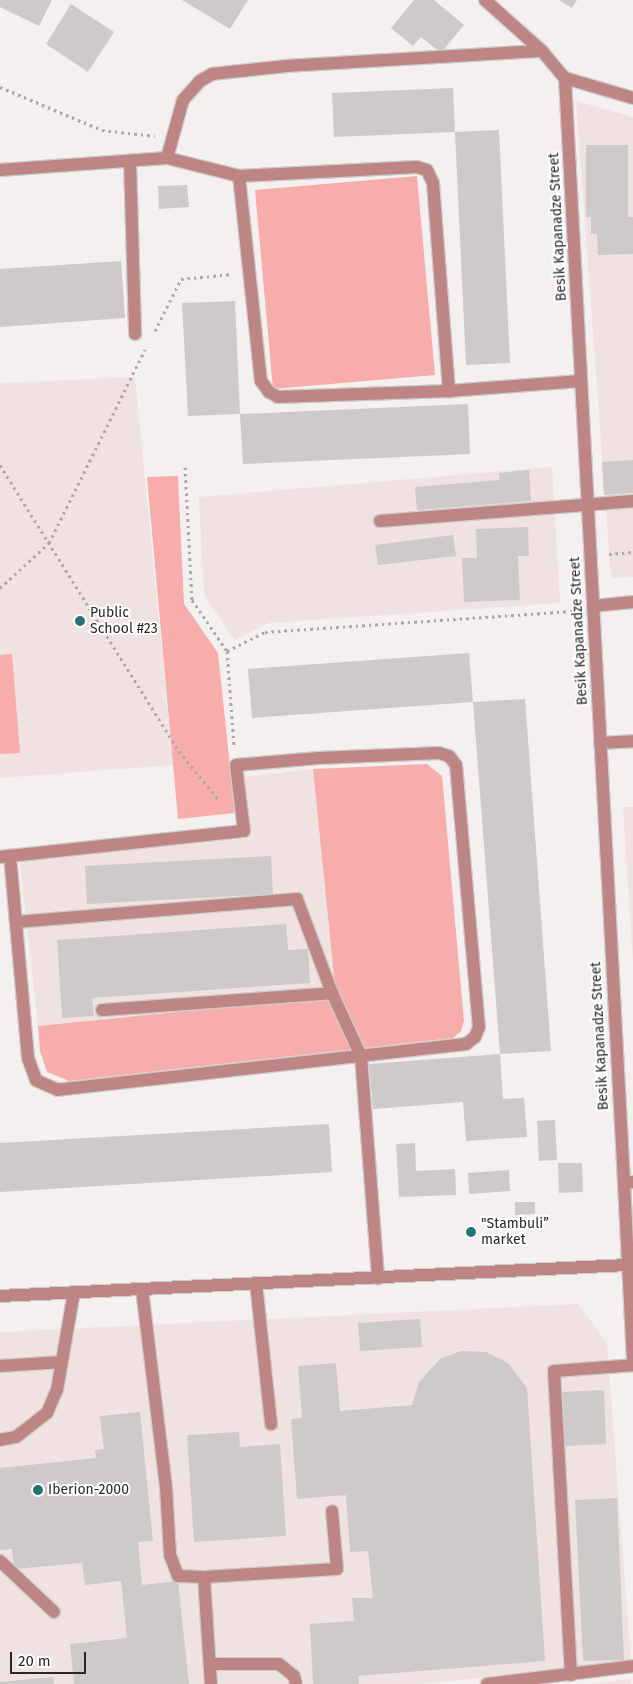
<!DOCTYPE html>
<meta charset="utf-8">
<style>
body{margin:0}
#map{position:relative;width:633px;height:1684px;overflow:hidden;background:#f4f0f0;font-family:"Fira Sans",sans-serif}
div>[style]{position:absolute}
.built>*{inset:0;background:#efe2e1}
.green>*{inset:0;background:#f6adac}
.building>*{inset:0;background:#cecaca}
.path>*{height:3px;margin-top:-1.5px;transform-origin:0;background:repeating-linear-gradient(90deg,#aba8a8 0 2.5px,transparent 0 6.5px)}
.roads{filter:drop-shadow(1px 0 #cfcccc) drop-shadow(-1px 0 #cfcccc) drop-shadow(0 1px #cfcccc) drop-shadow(0 -1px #cfcccc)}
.service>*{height:12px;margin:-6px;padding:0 6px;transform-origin:6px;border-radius:6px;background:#bd8685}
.minor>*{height:12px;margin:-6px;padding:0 6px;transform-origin:6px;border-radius:6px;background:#bd8685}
.tertiary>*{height:12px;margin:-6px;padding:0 6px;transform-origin:6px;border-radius:6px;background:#bd8685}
.dots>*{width:14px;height:14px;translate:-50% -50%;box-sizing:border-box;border:2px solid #fff;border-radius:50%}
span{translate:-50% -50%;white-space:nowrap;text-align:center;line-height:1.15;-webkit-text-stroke:4px #fff;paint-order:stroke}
.street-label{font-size:14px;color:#292727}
.poi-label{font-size:14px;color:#292727}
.left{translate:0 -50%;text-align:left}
.scale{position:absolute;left:10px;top:1652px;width:76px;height:22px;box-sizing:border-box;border:2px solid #292727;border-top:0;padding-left:6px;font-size:15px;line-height:18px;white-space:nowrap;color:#292727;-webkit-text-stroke:4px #fff;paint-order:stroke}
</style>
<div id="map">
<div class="built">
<i style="clip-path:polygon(576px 101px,633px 117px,633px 577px,611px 578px)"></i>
<i style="clip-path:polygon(135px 377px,173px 765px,0 778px,0 383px)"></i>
<i style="clip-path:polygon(552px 467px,560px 603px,269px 623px,235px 640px,204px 595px,199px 497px)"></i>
<i style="clip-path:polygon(313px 769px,336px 996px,38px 1026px,20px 862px,249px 838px,243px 777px)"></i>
<i style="clip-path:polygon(623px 807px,633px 807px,633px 962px)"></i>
<i style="clip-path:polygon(578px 1304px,607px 1343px,631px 1663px,421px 1684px,0 1684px,0 1332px)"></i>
<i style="clip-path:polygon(631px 1679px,631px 1684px,591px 1684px)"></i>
</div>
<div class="green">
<i style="clip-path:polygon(417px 176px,435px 375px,273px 389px,255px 190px)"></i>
<i style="clip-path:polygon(178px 476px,184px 604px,218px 653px,235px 813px,178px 819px,147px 477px)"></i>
<i style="clip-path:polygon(12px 654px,20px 753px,0 754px,0 655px)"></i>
<i style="clip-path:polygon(427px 764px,442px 776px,464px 1021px,461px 1031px,453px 1038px,69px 1081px,47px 1072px,40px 1051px,38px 1026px,336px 996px,313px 769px)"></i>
</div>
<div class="building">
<i style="clip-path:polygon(0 0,52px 0,39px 26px,0 7px)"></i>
<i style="clip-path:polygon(182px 0,248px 0,230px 29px)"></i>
<i style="clip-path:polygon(414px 0,434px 0,464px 25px,441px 53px,421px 37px,413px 46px,391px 28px)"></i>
<i style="clip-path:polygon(559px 0,577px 0,572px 8px)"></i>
<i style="clip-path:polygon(71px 4px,114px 32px,88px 72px,46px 44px)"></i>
<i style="clip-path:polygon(453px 88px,455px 132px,334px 137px,332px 93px)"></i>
<i style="clip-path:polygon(499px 130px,510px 363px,466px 365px,455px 132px)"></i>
<i style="clip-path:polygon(586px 145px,628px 145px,628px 217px,633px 217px,633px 254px,598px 255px,597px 234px,591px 234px,591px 217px,586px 217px)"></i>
<i style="clip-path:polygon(187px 185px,189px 207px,159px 209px,158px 186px)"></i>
<i style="clip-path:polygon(121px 261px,125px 318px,0 327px,0 269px)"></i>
<i style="clip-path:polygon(235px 301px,240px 414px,468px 404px,470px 454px,243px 464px,240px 414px,188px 416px,182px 303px)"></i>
<i style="clip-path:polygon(633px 460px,633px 493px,604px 495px,602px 462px)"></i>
<i style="clip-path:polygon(529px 470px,531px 501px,417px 510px,415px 487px,499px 480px,499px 473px)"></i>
<i style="clip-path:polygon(528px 527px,529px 556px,518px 556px,520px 600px,464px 602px,462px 558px,477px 558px,476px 529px)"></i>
<i style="clip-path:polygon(453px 535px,456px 556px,378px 565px,375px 545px)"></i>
<i style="clip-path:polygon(469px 653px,473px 702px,252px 718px,248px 669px)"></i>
<i style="clip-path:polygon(525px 699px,551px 1051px,500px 1054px,503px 1099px,524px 1098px,527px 1137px,466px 1141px,463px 1102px,373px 1109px,369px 1064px,500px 1054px,473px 702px)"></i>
<i style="clip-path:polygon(271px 856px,273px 894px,87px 904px,85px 866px)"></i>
<i style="clip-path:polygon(286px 924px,288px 950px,308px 949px,310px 983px,92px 998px,94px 1016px,62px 1018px,57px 940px)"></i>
<i style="clip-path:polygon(555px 1120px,557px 1160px,539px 1161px,537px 1121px)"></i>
<i style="clip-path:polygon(329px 1124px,332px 1172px,0 1192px,0 1143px)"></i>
<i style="clip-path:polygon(415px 1143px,416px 1171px,455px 1169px,456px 1195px,399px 1197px,396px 1144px)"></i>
<i style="clip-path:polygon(558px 1163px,582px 1163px,583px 1192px,559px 1193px)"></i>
<i style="clip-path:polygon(509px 1170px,510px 1191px,469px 1194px,468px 1173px)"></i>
<i style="clip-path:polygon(515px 1202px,535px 1202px,535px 1214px,515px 1215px)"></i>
<i style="clip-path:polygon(420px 1319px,422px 1347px,360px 1351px,358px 1323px)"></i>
<i style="clip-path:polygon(461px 1351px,486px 1352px,508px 1363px,527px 1388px,545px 1661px,358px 1676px,359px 1684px,313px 1684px,310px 1624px,354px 1621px,352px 1598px,373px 1598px,368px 1551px,350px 1552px,346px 1495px,297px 1499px,291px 1419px,302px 1418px,298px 1366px,336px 1363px,340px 1411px,412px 1405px,419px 1382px,440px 1359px)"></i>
<i style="clip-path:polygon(604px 1390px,606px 1444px,565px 1446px,562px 1392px)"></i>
<i style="clip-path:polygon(140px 1412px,153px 1541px,138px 1542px,142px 1585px,178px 1581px,189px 1684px,74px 1684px,70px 1644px,127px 1638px,121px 1581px,85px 1585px,82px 1563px,14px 1569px,12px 1549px,0 1550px,0 1468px,96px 1458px,95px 1450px,104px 1449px,100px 1416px)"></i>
<i style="clip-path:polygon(239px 1432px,240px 1447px,280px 1444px,286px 1536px,194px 1542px,187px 1435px)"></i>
<i style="clip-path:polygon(617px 1498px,624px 1660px,583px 1661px,575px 1500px)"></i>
<i style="clip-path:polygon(53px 1677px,54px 1684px,0 1684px,0 1682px)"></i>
</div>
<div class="path">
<i style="left:0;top:87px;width:111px;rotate:22.9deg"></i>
<i style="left:102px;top:130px;width:53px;rotate:6.5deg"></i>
<i style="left:155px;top:331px;width:58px;rotate:-63.4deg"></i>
<i style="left:181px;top:279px;width:51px;rotate:-5.6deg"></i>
<i style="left:0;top:465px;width:337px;rotate:58deg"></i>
<i style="left:179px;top:751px;width:65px;rotate:51.2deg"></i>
<i style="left:185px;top:467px;width:133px;rotate:87deg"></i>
<i style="left:192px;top:600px;width:62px;rotate:55.5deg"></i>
<i style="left:227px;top:651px;width:96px;rotate:85.8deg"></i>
<i style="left:609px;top:554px;width:24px;rotate:-5deg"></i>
<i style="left:0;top:588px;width:67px;rotate:-42.6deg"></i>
<i style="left:49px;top:543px;width:216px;rotate:-63.6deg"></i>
<i style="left:227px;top:651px;width:42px;rotate:-26.6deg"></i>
<i style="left:265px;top:632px;width:311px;rotate:-3.9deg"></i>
</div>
<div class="roads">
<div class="service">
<i style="left:167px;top:158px;width:74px;rotate:14deg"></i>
<i style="left:239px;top:176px;width:178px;rotate:-2.9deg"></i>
<i style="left:417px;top:167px;width:10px;rotate:17deg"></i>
<i style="left:427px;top:170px;width:14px;rotate:65deg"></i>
<i style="left:433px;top:183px;width:209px;rotate:85.6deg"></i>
<i style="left:130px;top:161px;width:173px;rotate:88.3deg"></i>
<i style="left:239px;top:176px;width:206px;rotate:83.9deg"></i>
<i style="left:261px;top:381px;width:14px;rotate:54deg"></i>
<i style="left:269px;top:392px;width:10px;rotate:29deg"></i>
<i style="left:278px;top:397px;width:171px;rotate:-2deg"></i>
<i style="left:449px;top:391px;width:132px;rotate:-4.3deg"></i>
<i style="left:380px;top:521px;width:254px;rotate:-4.5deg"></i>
<i style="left:593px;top:606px;width:40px;rotate:-5.7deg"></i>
<i style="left:600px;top:743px;width:33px;rotate:-3deg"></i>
<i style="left:0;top:857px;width:245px;rotate:-6.1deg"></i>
<i style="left:244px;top:831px;width:66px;rotate:-96.9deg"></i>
<i style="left:236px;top:765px;width:83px;rotate:-4.8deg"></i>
<i style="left:319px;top:758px;width:120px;rotate:-2.4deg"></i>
<i style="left:439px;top:753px;width:10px;rotate:17deg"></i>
<i style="left:449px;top:756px;width:11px;rotate:52deg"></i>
<i style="left:456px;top:765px;width:263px;rotate:85deg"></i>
<i style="left:479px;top:1027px;width:11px;rotate:112deg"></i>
<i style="left:475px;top:1037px;width:11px;rotate:142deg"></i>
<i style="left:466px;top:1044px;width:411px;rotate:173.6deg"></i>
<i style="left:58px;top:1090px;width:24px;rotate:-156deg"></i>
<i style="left:36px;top:1080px;width:23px;rotate:-110deg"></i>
<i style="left:28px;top:1058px;width:203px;rotate:-95.1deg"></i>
<i style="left:16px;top:922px;width:282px;rotate:-4.7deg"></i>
<i style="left:297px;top:899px;width:100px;rotate:69.6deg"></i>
<i style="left:332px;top:993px;width:69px;rotate:65.3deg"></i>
<i style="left:361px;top:1056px;width:223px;rotate:85.6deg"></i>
<i style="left:102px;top:1010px;width:231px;rotate:-4.2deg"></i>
<i style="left:256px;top:1283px;width:142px;rotate:83.9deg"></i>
<i style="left:142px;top:1289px;width:199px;rotate:83.1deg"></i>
<i style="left:166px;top:1487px;width:68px;rotate:86.6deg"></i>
<i style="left:170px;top:1555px;width:22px;rotate:69deg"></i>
<i style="left:178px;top:1576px;width:26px;rotate:2deg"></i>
<i style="left:204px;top:1577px;width:107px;rotate:86.3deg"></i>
<i style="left:0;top:1366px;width:62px;rotate:-3.7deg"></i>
<i style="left:0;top:1440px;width:16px;rotate:-11deg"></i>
<i style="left:16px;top:1437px;width:39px;rotate:-38deg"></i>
<i style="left:47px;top:1413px;width:25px;rotate:-67deg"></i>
<i style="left:57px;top:1390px;width:99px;rotate:-80.2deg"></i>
<i style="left:0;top:1561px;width:74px;rotate:43.4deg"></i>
<i style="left:204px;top:1577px;width:133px;rotate:-3.4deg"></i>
<i style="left:337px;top:1569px;width:58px;rotate:-94.9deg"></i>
<i style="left:210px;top:1664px;width:69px"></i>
<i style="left:279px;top:1664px;width:19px;rotate:39deg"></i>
<i style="left:294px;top:1676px;width:8px;rotate:76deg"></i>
<i style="left:571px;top:1675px;width:304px;rotate:-93.2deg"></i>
<i style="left:554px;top:1371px;width:79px;rotate:-4.3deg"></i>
<i style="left:487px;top:1684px;width:147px;rotate:-7deg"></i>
</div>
<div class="minor">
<i style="left:485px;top:0;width:76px;rotate:41.8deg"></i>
<i style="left:542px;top:51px;width:35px;rotate:50deg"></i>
<i style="left:565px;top:78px;width:71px;rotate:16.4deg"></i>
<i style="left:565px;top:78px;width:1107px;rotate:86.94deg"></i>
<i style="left:0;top:170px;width:167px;rotate:-4.1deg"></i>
<i style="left:167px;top:158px;width:60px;rotate:-74.6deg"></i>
<i style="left:183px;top:100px;width:25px;rotate:-48deg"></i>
<i style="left:200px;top:81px;width:14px;rotate:-30deg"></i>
<i style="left:212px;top:74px;width:75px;rotate:-6.1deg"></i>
<i style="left:287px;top:66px;width:255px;rotate:-3.4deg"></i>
</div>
<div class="tertiary">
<i style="left:633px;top:1182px;width:9px;rotate:174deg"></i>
<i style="left:624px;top:1183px;width:177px;rotate:87.1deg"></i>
<i style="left:0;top:1296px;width:629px;rotate:-2.83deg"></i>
</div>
</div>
<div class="dots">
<i style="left:80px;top:621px;background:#277275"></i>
<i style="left:471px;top:1232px;background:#277275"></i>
<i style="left:38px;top:1490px;background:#277275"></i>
</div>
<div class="street-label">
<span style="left:558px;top:227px;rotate:-93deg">Besik Kapanadze Street</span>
<span style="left:579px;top:631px;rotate:-93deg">Besik Kapanadze Street</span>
<span style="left:600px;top:1036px;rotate:-93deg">Besik Kapanadze Street</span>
</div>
<div class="poi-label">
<span class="left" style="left:90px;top:621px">Public<br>School #23</span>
<span class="left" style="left:481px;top:1232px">"Stambuli”<br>market</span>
<span class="left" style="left:48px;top:1490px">Iberion-2000</span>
</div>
<div class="scale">20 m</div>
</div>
